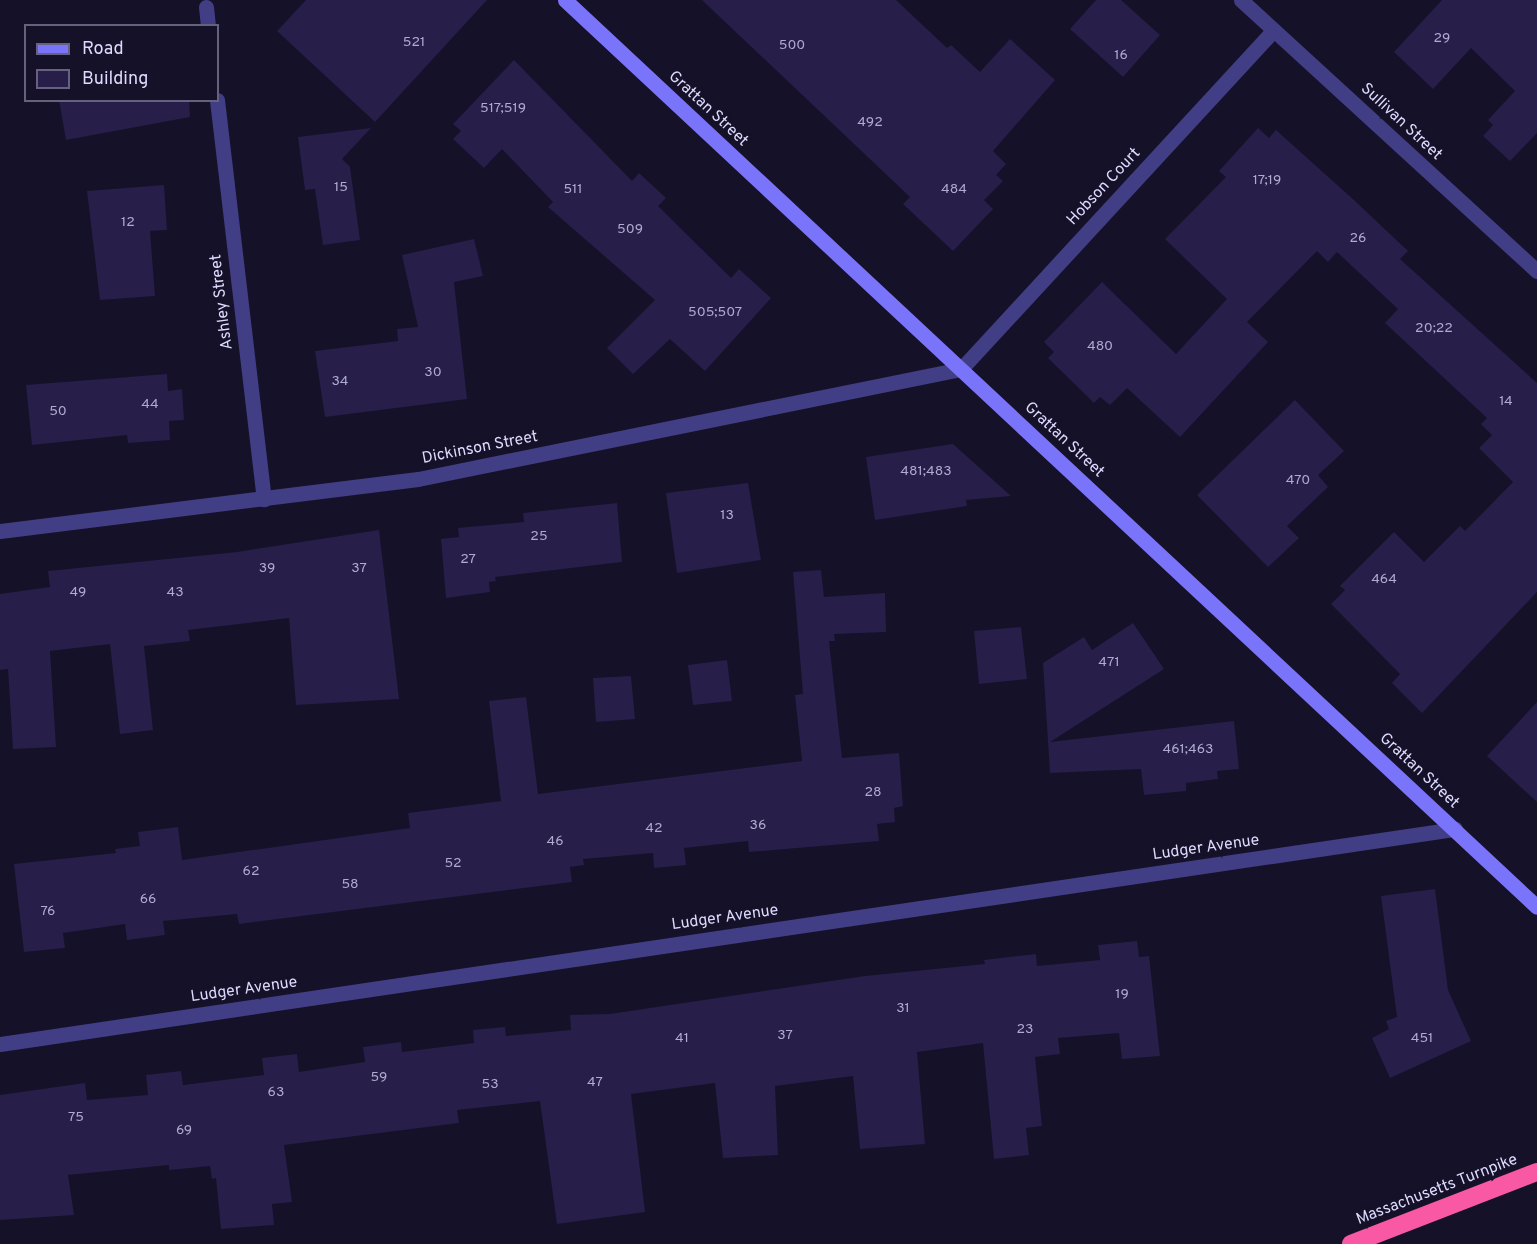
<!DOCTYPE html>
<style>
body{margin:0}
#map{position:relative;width:1537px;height:1244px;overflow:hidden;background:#151128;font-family:Overpass,sans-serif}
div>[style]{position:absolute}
.building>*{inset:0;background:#271e49}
.street>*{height:15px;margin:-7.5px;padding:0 7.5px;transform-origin:7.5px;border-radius:7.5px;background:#413e85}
.secondary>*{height:15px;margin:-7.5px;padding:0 7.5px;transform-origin:7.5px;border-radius:7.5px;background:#7974fa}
.highway>*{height:18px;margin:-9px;padding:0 9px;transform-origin:9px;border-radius:9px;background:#f959a4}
span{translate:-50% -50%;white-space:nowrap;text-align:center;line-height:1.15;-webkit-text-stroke:6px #151128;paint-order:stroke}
.number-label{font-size:14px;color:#b0abd1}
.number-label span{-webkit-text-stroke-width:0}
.street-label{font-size:16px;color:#dedafe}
.legend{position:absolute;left:24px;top:24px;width:195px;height:78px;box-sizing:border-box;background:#151128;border:2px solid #65617e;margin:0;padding:8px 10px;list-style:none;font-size:18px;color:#dedafe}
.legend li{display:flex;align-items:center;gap:12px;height:30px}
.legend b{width:30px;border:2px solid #65617e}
</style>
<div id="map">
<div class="building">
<i style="clip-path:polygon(306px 0,487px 0,375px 122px,277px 31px)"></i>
<i style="clip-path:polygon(702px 0,896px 0,947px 48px,951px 45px,980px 72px,1010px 39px,1055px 80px,993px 151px,1006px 164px,996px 175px,1003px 181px,984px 200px,993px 209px,953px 251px,903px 204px,910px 197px)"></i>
<i style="clip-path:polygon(1096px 0,1121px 0,1160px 35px,1123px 77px,1070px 29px)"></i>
<i style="clip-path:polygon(1442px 0,1537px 0,1537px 133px,1510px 161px,1483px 136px,1493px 125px,1488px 120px,1515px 91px,1471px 48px,1433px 89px,1394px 52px)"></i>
<i style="clip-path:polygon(514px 60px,632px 181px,639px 173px,666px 198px,658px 206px,731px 278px,739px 269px,771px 298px,705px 371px,670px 339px,633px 374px,607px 348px,655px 300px,548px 207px,553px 202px,502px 149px,484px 168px,453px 139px,461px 131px,453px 124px)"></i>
<i style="clip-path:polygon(59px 100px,189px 100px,190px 117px,66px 140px)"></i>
<i style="clip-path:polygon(371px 128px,342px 159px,350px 167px,360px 240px,323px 245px,315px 189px,305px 190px,298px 137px)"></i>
<i style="clip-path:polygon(1258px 128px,1269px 138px,1276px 130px,1355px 201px,1408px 251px,1400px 259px,1537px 383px,1537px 592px,1422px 713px,1392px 683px,1400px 674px,1331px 604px,1345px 590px,1340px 586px,1394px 532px,1424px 562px,1460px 526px,1465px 531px,1513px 482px,1479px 448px,1492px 435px,1481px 424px,1487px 418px,1385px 323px,1398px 309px,1337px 252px,1328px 262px,1317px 251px,1247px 322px,1268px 342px,1180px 437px,1127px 388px,1110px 405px,1100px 397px,1094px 403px,1048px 358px,1054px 352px,1044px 342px,1102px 282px,1176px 354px,1227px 299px,1165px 239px,1226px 177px,1219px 171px)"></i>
<i style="clip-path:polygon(164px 185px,167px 230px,150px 231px,155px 296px,100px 300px,87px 191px)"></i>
<i style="clip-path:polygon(474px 239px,483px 276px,454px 282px,467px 399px,325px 417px,315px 351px,398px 341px,397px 329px,418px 327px,402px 255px)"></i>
<i style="clip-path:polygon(167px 374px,168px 391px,182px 389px,184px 420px,169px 421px,170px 440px,128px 443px,127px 435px,32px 445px,26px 385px)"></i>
<i style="clip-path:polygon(1295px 400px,1344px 451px,1318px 475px,1328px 487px,1287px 526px,1299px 538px,1268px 567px,1197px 495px)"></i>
<i style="clip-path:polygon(953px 444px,1011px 496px,966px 500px,967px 506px,875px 520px,866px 457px)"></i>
<i style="clip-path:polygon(748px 483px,761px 560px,677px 573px,666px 493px)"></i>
<i style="clip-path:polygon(617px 503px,622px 562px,495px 577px,496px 581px,489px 582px,490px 592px,446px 598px,441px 539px,459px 537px,458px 528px,524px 522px,523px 513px)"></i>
<i style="clip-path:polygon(379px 530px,399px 699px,296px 705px,289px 618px,188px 630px,190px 641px,144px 646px,153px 730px,120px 734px,110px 644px,50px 651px,56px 747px,13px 749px,8px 669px,0 670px,0 594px,50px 587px,48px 571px,237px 552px)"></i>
<i style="clip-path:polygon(821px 570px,824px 597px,885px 593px,886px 632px,834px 634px,835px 641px,829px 641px,842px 758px,899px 753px,903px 806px,894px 808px,895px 822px,877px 824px,879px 841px,749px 852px,748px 841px,684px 848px,686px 865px,654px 868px,653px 853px,583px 859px,584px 865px,570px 867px,572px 882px,239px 924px,237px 914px,163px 921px,165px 935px,127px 940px,125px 924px,63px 933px,65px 948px,24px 952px,14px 864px,116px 853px,115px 849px,140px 846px,138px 832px,178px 827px,182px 860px,410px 828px,408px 813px,501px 801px,489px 701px,526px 697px,538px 794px,802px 761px,795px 695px,803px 694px,793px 572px)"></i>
<i style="clip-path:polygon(1133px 623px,1164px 669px,1050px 742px,1234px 721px,1239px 769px,1217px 771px,1218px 779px,1186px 783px,1186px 791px,1144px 795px,1141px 769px,1050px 773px,1043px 663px,1084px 637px,1092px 650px)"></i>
<i style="clip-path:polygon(1021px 627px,1027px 679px,979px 684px,974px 631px)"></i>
<i style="clip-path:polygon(727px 660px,732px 701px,693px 705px,688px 665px)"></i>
<i style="clip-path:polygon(631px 676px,635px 719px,596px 722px,593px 678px)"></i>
<i style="clip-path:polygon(1537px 702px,1537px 802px,1487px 756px)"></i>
<i style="clip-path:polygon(1435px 889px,1448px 990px,1471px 1041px,1390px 1078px,1372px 1038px,1389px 1029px,1386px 1021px,1397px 1017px,1381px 896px)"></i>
<i style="clip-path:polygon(1137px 941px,1139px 957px,1149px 956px,1160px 1056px,1122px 1059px,1119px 1033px,1058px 1038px,1060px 1054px,1035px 1057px,1042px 1126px,1026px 1128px,1029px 1155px,994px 1159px,983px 1043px,917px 1052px,925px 1144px,860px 1149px,853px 1076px,775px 1086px,778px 1155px,723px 1158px,715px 1083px,631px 1094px,645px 1212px,557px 1224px,540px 1101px,457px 1110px,459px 1123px,284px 1145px,292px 1202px,272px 1204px,274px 1225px,221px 1229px,216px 1178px,212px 1179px,210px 1166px,169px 1170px,169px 1165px,68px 1175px,74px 1215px,0 1220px,0 1095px,85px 1083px,87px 1100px,148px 1095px,146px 1075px,181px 1071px,183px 1085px,264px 1075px,262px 1058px,297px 1054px,299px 1072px,365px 1062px,363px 1047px,401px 1042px,402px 1052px,474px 1043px,473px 1030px,505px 1027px,506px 1036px,571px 1030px,570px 1015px,610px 1014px,865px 976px,985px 964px,984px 960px,1036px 954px,1037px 966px,1100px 960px,1098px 945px)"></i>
</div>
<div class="street">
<i style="left:1241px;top:0;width:401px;rotate:42.5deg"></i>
<i style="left:206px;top:7px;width:19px;rotate:84deg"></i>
<i style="left:217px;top:100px;width:402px;rotate:83.3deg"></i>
<i style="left:0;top:531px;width:421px;rotate:-7.1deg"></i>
<i style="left:418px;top:479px;width:554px;rotate:-11.45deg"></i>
<i style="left:961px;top:369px;width:461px;rotate:-47.3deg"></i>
<i style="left:0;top:1044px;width:1471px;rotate:-8.41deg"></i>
</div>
<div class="secondary">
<i style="left:565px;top:0;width:1329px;rotate:43.02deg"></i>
</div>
<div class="highway">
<i style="left:1351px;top:1244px;width:199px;rotate:-21.2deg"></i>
</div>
<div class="number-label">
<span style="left:1442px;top:39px">29</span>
<span style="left:414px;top:43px">521</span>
<span style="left:792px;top:46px">500</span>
<span style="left:1121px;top:56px">16</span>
<span style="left:503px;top:109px">517;519</span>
<span style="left:870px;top:123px">492</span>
<span style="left:1267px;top:181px">17;19</span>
<span style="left:341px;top:188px">15</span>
<span style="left:573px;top:190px">511</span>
<span style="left:954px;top:190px">484</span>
<span style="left:128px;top:223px">12</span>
<span style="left:630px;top:230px">509</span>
<span style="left:1358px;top:239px">26</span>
<span style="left:715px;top:313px">505;507</span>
<span style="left:1434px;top:329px">20;22</span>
<span style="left:1100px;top:347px">480</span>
<span style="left:433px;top:373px">30</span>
<span style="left:340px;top:382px">34</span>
<span style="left:1506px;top:402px">14</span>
<span style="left:150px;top:405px">44</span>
<span style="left:58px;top:412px">50</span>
<span style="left:926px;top:472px">481;483</span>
<span style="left:1298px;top:481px">470</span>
<span style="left:727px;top:516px">13</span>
<span style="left:539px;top:537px">25</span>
<span style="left:468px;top:560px">27</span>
<span style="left:267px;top:569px">39</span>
<span style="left:359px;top:569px">37</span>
<span style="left:1384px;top:580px">464</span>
<span style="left:78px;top:593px">49</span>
<span style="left:175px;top:593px">43</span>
<span style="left:1109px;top:663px">471</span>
<span style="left:1188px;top:750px">461;463</span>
<span style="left:873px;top:793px">28</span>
<span style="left:758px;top:826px">36</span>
<span style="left:654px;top:829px">42</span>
<span style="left:555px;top:842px">46</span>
<span style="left:453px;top:864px">52</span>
<span style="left:251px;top:872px">62</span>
<span style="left:350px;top:885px">58</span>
<span style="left:148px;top:900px">66</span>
<span style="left:48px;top:912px">76</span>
<span style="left:1122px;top:995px">19</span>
<span style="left:903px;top:1009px">31</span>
<span style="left:1025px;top:1030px">23</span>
<span style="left:785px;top:1036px">37</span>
<span style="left:682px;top:1039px">41</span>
<span style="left:1422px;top:1039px">451</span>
<span style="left:379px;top:1078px">59</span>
<span style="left:595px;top:1083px">47</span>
<span style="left:490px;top:1085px">53</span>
<span style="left:276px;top:1093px">63</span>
<span style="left:76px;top:1118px">75</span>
<span style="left:184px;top:1131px">69</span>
</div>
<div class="street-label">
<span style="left:708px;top:109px;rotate:43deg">Grattan Street</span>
<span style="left:1401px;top:122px;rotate:43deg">Sullivan Street</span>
<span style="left:1104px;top:187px;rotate:-47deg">Hobson Court</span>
<span style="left:222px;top:302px;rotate:-97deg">Ashley Street</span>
<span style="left:1064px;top:440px;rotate:43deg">Grattan Street</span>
<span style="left:480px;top:448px;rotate:-11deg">Dickinson Street</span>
<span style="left:1419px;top:771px;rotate:43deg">Grattan Street</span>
<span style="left:1206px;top:848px;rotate:-8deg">Ludger Avenue</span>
<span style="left:725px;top:918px;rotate:-8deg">Ludger Avenue</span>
<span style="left:244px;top:990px;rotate:-8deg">Ludger Avenue</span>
<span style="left:1437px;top:1190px;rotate:-21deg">Massachusetts Turnpike</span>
</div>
<ul class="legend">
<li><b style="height:8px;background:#7974fa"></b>Road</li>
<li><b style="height:16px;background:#271e49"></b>Building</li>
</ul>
</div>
